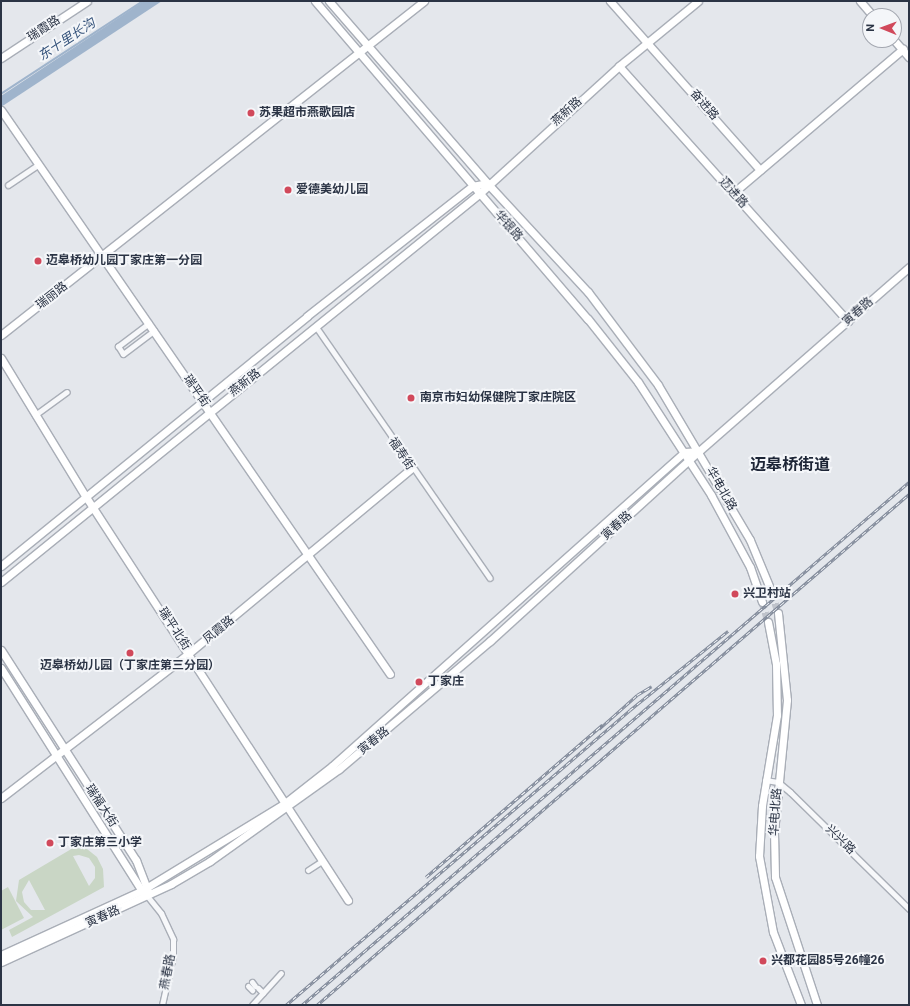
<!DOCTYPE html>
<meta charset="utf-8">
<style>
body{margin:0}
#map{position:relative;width:910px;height:1006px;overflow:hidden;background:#e4e7ec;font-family:Roboto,"Noto Sans SC",sans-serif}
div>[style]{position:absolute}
.green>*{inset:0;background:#c9d6c5}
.water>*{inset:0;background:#9fb4cc}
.stream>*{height:1.5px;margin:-0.75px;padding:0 0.75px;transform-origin:0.75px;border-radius:0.75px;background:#9fb4cc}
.secondary-tunnel>*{height:7px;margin-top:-3.5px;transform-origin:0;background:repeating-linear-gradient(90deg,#bfc3cb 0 7px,transparent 0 10.5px)}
.roads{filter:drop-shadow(1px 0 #a9aeb7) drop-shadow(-1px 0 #a9aeb7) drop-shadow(0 1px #a9aeb7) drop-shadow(0 -1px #a9aeb7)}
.street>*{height:5px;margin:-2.5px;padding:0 2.5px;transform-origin:2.5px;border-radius:2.5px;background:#f7f8fa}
.secondary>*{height:7px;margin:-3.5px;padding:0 3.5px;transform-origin:3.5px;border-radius:3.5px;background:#fff}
.rail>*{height:3px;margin-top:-1.5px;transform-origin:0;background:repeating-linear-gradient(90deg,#f4f6f9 0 4.5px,#7d8696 0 9px);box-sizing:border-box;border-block:1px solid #7d8696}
.dots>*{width:11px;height:11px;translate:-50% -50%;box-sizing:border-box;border:2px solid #f4f6f9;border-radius:50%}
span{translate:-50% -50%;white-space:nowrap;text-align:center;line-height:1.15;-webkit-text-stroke:4px #f4f6f9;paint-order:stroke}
.street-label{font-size:12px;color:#2b3445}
.poi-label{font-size:12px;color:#2b3445;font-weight:700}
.left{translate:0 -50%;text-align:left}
.water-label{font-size:13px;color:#34527a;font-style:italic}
.district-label{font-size:16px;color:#1d2536;font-weight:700}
.frame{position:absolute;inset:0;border:2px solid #2b3445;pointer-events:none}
.north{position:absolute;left:862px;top:8px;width:40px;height:40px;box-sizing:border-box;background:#f4f6f9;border:1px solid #a4a8b1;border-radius:50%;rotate:271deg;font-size:11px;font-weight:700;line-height:16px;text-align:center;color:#2b3445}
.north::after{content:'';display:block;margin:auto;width:14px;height:18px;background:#d1495b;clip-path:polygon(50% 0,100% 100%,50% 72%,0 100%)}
</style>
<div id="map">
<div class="green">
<i style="clip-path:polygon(evenodd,73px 848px,87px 849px,97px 857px,103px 869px,104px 887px,12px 937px,9px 930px,33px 917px,16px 901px,19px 880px,73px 848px,79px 855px,89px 858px,95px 867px,95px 878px,89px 886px,73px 856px,79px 855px,73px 848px,29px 880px,45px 910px,31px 910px,24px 902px,22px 892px,29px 880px)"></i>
<i style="clip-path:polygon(8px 887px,24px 918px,1px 930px,1px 891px)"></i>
</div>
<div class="water">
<i style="clip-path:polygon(144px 1px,162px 1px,1px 107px,1px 96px)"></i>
</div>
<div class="stream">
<i style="left:1px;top:94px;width:170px;rotate:-33.2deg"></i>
</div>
<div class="secondary-tunnel">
<i style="left:772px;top:593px;width:21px;rotate:73deg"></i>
<i style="left:762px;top:602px;width:21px;rotate:73deg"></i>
</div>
<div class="roads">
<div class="street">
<i style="left:8px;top:185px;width:37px;rotate:-34deg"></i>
<i style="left:149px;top:323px;width:39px;rotate:143deg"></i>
<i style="left:118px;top:346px;width:9px;rotate:58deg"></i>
<i style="left:123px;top:354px;width:39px;rotate:-37deg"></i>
<i style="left:316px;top:327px;width:305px;rotate:55.3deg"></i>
<i style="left:35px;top:415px;width:39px;rotate:-36deg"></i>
<i style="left:765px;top:780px;width:13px;rotate:9deg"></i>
<i style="left:778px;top:782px;width:16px;rotate:40deg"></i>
<i style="left:790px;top:792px;width:167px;rotate:44.5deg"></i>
<i style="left:308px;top:870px;width:17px;rotate:-33deg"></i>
<i style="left:148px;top:897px;width:21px;rotate:51deg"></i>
<i style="left:161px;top:913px;width:29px;rotate:65deg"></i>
<i style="left:173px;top:939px;width:17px;rotate:90deg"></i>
<i style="left:173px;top:956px;width:50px;rotate:102.7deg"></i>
<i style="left:252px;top:982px;width:5px;rotate:53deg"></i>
<i style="left:248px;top:986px;width:6px;rotate:45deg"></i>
<i style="left:258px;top:988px;width:7px;rotate:45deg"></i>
<i style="left:252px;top:1005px;width:43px;rotate:-47.8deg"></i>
</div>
<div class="secondary">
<i style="left:315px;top:1px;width:419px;rotate:49.4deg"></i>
<i style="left:588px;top:319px;width:80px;rotate:51.6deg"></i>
<i style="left:638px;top:382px;width:135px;rotate:57.1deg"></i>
<i style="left:711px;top:495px;width:82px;rotate:61.6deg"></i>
<i style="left:750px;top:567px;width:37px;rotate:71deg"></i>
<i style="left:329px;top:1px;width:241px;rotate:49deg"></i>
<i style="left:487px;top:183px;width:149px;rotate:47.2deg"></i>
<i style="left:588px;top:292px;width:116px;rotate:53deg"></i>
<i style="left:658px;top:385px;width:180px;rotate:59.3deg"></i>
<i style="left:750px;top:540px;width:57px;rotate:67.5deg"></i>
<i style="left:610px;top:1px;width:226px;rotate:48.4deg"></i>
<i style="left:860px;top:1px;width:20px;rotate:49deg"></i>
<i style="left:894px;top:40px;width:23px;rotate:49deg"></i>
<i style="left:1px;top:58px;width:103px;rotate:-33.5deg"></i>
<i style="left:619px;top:66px;width:343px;rotate:48.1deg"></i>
<i style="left:1px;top:110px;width:685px;rotate:55.41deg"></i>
<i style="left:733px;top:193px;width:223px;rotate:-40.3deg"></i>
<i style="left:1px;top:335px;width:539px;rotate:-38.29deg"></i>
<i style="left:1px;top:358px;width:163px;rotate:58.6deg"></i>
<i style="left:86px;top:497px;width:481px;rotate:57deg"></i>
<i style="left:1px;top:566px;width:395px;rotate:-39.2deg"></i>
<i style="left:307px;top:316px;width:210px;rotate:-38.2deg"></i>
<i style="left:472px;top:186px;width:15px;rotate:-11deg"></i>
<i style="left:1px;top:582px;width:616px;rotate:-39.07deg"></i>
<i style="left:479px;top:194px;width:190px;rotate:-42.4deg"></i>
<i style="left:619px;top:66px;width:102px;rotate:-39.4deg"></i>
<i style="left:778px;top:613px;width:87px;rotate:84.1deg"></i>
<i style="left:787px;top:700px;width:133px;rotate:95.6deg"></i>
<i style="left:774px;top:832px;width:45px;rotate:88.7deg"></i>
<i style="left:775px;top:877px;width:135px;rotate:71.8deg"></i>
<i style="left:768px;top:622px;width:43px;rotate:79.2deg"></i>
<i style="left:776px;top:664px;width:51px;rotate:88.9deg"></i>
<i style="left:777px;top:715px;width:92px;rotate:99.4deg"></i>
<i style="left:762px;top:806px;width:50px;rotate:93.4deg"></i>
<i style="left:759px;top:856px;width:77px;rotate:79.6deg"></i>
<i style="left:773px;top:932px;width:78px;rotate:69deg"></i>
<i style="left:1px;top:650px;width:250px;rotate:57.3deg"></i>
<i style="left:136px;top:860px;width:33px;rotate:69deg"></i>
<i style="left:1px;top:668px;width:266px;rotate:57.7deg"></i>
<i style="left:1px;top:798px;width:237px;rotate:-37.6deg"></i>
<i style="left:189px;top:653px;width:288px;rotate:-39.7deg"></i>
<i style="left:1px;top:955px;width:154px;rotate:-24.6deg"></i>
<i style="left:141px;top:891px;width:169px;rotate:-31.4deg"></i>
<i style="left:285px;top:803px;width:60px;rotate:-38.2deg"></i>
<i style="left:332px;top:766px;width:472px;rotate:-41.7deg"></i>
<i style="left:685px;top:452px;width:14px;rotate:-4deg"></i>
<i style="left:1px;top:962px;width:187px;rotate:-24.6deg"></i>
<i style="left:171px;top:884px;width:45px;rotate:-30.5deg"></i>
<i style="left:210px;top:861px;width:158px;rotate:-35.5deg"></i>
<i style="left:339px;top:769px;width:198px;rotate:-40.3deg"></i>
<i style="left:490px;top:641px;width:282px;rotate:-42.3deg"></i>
<i style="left:699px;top:451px;width:279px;rotate:-41.2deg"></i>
</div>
</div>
<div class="rail">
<i style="left:599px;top:729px;width:51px;rotate:-41.8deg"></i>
<i style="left:637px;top:695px;width:17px;rotate:-31deg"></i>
<i style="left:426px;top:877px;width:233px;rotate:-40.8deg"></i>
<i style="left:286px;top:1005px;width:453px;rotate:-40.6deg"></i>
<i style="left:630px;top:710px;width:126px;rotate:-38.9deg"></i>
<i style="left:302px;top:1005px;width:801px;rotate:-40.75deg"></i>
<i style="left:317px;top:1005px;width:782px;rotate:-40.8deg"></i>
</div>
<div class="dots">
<i style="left:251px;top:113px;background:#d1495b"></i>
<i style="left:288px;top:190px;background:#d1495b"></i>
<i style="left:38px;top:261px;background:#d1495b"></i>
<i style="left:411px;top:398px;background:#d1495b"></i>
<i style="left:735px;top:594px;background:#d1495b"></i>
<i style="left:130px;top:653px;background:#d1495b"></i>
<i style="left:419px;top:682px;background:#d1495b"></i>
<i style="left:50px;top:843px;background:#d1495b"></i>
<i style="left:763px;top:961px;background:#d1495b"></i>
</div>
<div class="street-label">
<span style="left:44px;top:29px;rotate:-33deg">瑞霞路</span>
<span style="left:704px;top:105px;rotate:49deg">奋进路</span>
<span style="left:567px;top:112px;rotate:-42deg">燕新路</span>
<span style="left:733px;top:193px;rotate:48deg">迈进路</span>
<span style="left:508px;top:226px;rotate:49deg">华银路</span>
<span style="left:52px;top:296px;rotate:-38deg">瑞丽路</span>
<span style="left:858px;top:312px;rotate:-41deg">寅春路</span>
<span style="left:245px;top:383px;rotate:-38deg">燕新路</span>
<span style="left:196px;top:391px;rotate:55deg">瑞平街</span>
<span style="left:401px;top:454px;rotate:56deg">福寿街</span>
<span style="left:721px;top:489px;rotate:60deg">华电北路</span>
<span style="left:617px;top:526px;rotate:-42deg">寅春路</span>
<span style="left:174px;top:629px;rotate:57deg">瑞平北街</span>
<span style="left:219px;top:630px;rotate:-39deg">凤霞路</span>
<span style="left:374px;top:741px;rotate:-39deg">寅春路</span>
<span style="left:101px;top:806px;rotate:57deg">瑞福大街</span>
<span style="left:776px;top:812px;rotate:-86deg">华电北路</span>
<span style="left:840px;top:840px;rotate:44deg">兴兴路</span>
<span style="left:103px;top:917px;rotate:-24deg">寅春路</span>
<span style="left:168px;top:972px;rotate:-79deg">燕春路</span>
</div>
<div class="poi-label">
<span class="left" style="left:259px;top:113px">苏果超市燕歌园店</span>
<span class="left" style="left:296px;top:190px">爱德美幼儿园</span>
<span class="left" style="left:46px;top:261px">迈皋桥幼儿园丁家庄第一分园</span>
<span class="left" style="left:420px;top:398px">南京市妇幼保健院丁家庄院区</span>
<span class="left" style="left:743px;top:594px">兴卫村站</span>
<span style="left:130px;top:666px">迈皋桥幼儿园（丁家庄第三分园）</span>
<span class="left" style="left:428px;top:682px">丁家庄</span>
<span class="left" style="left:58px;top:843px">丁家庄第三小学</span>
<span class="left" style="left:771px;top:961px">兴都花园85号26幢26</span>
</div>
<div class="water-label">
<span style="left:67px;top:40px;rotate:-33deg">东十里长沟</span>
</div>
<div class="district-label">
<span style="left:790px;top:465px">迈皋桥街道</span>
</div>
<div class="frame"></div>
<div class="north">N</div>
</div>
